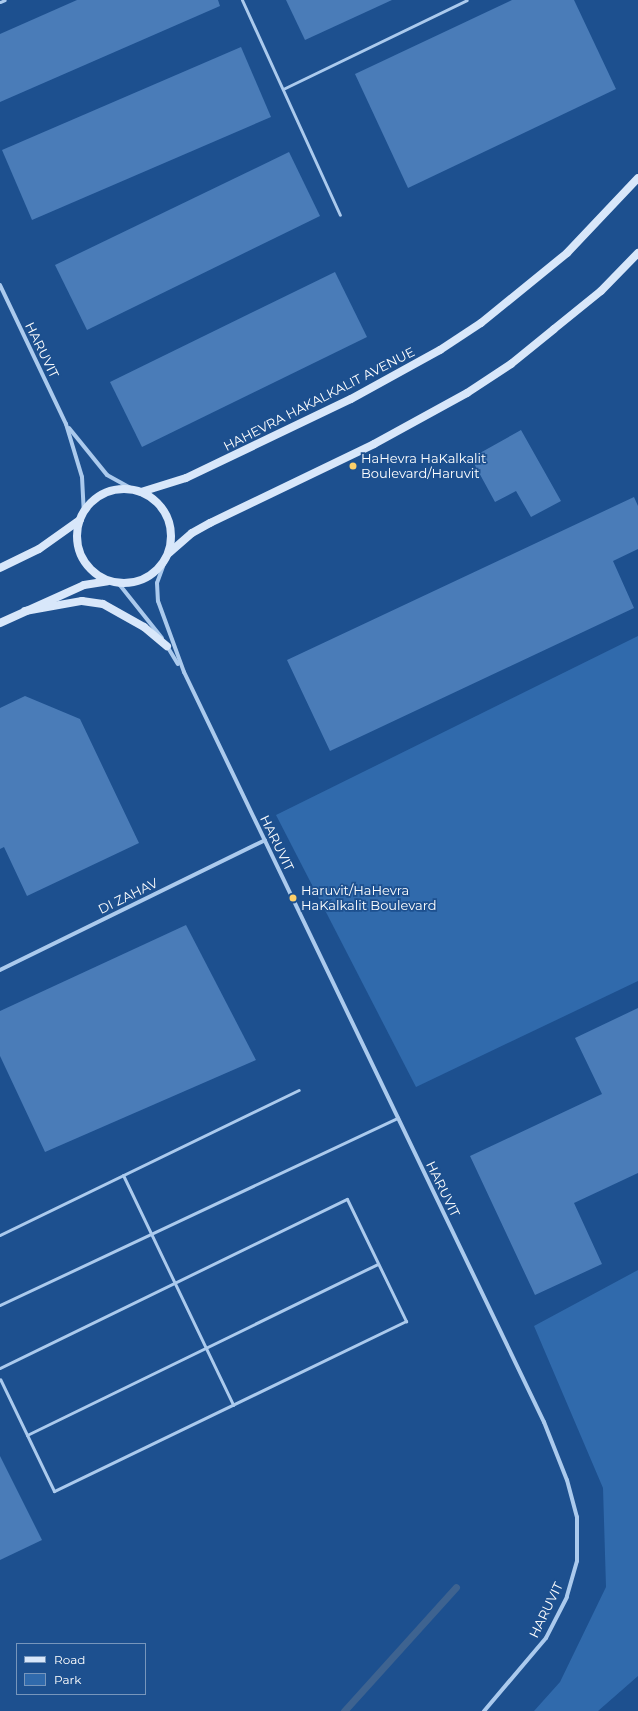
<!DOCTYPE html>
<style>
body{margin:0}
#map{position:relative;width:638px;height:1711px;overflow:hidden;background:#1d508f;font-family:Montserrat,sans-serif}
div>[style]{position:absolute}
.green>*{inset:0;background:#306aac}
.stream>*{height:7px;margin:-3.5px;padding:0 3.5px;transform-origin:3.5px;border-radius:3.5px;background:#3e6390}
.building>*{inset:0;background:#4a7cb8}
.service>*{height:3px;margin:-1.5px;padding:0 1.5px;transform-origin:1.5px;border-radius:1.5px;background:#abcaed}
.minor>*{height:4px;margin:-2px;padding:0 2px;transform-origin:2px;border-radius:2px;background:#abcaed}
.secondary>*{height:8px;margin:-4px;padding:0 4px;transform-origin:4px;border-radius:4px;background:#d8e7fa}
.secondary>.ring{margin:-4px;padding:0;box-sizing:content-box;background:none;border:8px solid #d8e7fa;border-radius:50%}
.dots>*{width:11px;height:11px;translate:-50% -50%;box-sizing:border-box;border:2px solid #1d508f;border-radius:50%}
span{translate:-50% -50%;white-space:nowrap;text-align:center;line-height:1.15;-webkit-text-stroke:3.5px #1d508f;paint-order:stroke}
.street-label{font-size:13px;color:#fff}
.poi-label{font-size:13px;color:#fff}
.left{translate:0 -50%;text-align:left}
.legend{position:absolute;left:16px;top:1643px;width:130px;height:52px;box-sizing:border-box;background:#1d508f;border:1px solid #7796bc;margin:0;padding:5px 7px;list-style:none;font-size:12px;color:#fff}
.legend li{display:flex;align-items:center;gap:8px;height:20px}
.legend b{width:20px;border:1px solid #7796bc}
</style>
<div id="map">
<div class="green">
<i style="clip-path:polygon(638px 636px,638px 981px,416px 1087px,276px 815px)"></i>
<i style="clip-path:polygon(638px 1270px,638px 1676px,598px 1711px,534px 1711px,560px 1682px,606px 1587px,603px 1488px,534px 1326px)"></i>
</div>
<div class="stream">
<i style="left:344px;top:1711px;width:167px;rotate:-47.9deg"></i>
</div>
<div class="building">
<i style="clip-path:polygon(77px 0,218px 0,220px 6px,0 102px,0 34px)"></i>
<i style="clip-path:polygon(286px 0,392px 0,305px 40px)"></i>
<i style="clip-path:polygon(512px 0,574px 0,616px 89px,408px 188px,355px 74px)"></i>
<i style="clip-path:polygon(241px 47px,271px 117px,32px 220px,2px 150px)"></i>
<i style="clip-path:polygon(289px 152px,320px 216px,87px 330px,55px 265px)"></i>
<i style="clip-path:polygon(335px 272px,367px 337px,142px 447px,110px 382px)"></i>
<i style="clip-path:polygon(521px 430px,561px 501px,531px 517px,516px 491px,495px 502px,471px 458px)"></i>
<i style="clip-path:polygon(634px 497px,638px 506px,638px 549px,613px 561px,634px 608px,330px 751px,287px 660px)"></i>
<i style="clip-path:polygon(25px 696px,80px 719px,139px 843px,27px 896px,4px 847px,0 849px,0 708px)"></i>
<i style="clip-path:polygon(186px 925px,256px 1060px,45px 1152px,0 1056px,0 1011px)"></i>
<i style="clip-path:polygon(638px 1008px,638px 1173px,574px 1203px,602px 1264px,535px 1295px,470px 1156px,602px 1094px,575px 1038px)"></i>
<i style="clip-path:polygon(0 1456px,42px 1540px,0 1560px)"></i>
</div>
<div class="service">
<i style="left:242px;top:0;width:236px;rotate:65.5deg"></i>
<i style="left:0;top:2px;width:5px;rotate:-22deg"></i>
<i style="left:283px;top:89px;width:204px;rotate:-25.8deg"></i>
<i style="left:123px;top:1175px;width:255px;rotate:64.4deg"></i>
<i style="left:0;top:1235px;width:332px;rotate:-25.9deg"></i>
<i style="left:0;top:1305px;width:440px;rotate:-25.2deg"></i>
<i style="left:0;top:1368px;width:386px;rotate:-26deg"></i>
<i style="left:347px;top:1199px;width:136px;rotate:64.2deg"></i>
<i style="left:406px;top:1321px;width:391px;rotate:154.2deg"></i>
<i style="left:54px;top:1491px;width:124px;rotate:-115.7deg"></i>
<i style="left:27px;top:1435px;width:390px;rotate:-26deg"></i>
</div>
<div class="minor">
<i style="left:0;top:285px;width:154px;rotate:64.6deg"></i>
<i style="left:66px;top:424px;width:55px;rotate:73.2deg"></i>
<i style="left:82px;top:477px;width:34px;rotate:87deg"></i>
<i style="left:69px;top:428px;width:60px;rotate:51deg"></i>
<i style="left:107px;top:475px;width:29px;rotate:29deg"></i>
<i style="left:165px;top:561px;width:23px;rotate:110deg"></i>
<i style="left:157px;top:583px;width:18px;rotate:87deg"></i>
<i style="left:158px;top:601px;width:76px;rotate:69.9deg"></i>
<i style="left:184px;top:672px;width:832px;rotate:64.36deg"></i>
<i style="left:544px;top:1422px;width:62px;rotate:68.4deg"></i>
<i style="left:567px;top:1480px;width:38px;rotate:75deg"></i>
<i style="left:577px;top:1517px;width:44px;rotate:90deg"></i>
<i style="left:577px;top:1561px;width:37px;rotate:106deg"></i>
<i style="left:567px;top:1597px;width:46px;rotate:117.1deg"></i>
<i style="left:546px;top:1638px;width:96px;rotate:130.3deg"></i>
<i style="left:119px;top:584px;width:69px;rotate:51.5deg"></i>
<i style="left:167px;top:646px;width:21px;rotate:59deg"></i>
<i style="left:0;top:970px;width:295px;rotate:-26.1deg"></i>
</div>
<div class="secondary">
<i class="ring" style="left:77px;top:489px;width:86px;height:86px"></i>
<i style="left:141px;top:492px;width:47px;rotate:-17.3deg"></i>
<i style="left:186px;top:478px;width:183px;rotate:-25.6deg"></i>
<i style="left:351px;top:399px;width:102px;rotate:-28.8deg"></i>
<i style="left:440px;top:350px;width:49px;rotate:-33.4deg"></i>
<i style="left:481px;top:323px;width:111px;rotate:-39.1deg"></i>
<i style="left:567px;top:253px;width:103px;rotate:-46.6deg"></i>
<i style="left:169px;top:553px;width:30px;rotate:-41deg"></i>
<i style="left:192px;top:533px;width:21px;rotate:-29deg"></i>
<i style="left:210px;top:523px;width:182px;rotate:-25.7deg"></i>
<i style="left:374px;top:444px;width:106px;rotate:-28.7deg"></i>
<i style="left:467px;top:393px;width:53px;rotate:-33.4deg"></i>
<i style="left:511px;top:364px;width:55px;rotate:-39.1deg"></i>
<i style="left:554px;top:329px;width:60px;rotate:-39deg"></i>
<i style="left:601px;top:291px;width:53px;rotate:-45.8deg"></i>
<i style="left:0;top:568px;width:43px;rotate:-26deg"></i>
<i style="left:39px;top:549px;width:50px;rotate:-35.3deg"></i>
<i style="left:25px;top:611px;width:58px;rotate:-10deg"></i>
<i style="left:82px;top:601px;width:21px;rotate:8deg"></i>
<i style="left:103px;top:604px;width:47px;rotate:29.3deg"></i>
<i style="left:144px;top:627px;width:30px;rotate:40deg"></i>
<i style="left:0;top:623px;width:92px;rotate:-24.3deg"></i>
<i style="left:84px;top:585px;width:24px;rotate:-9deg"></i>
</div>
<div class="dots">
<i style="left:353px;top:466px;background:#fdd06a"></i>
<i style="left:293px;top:898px;background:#fdd06a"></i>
</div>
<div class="street-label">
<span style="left:42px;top:350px;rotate:64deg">HARUVIT</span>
<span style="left:319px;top:399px;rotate:-27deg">HAHEVRA HAKALKALIT AVENUE</span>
<span style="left:277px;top:843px;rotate:64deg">HARUVIT</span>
<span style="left:128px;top:896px;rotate:-26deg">DI ZAHAV</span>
<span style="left:443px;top:1189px;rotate:64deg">HARUVIT</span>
<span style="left:546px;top:1610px;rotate:-64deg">HARUVIT</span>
</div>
<div class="poi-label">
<span class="left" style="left:361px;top:466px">HaHevra HaKalkalit<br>Boulevard/Haruvit</span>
<span class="left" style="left:301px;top:898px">Haruvit/HaHevra<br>HaKalkalit Boulevard</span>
</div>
<ul class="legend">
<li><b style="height:5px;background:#d8e7fa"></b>Road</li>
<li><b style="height:11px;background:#306aac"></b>Park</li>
</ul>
</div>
